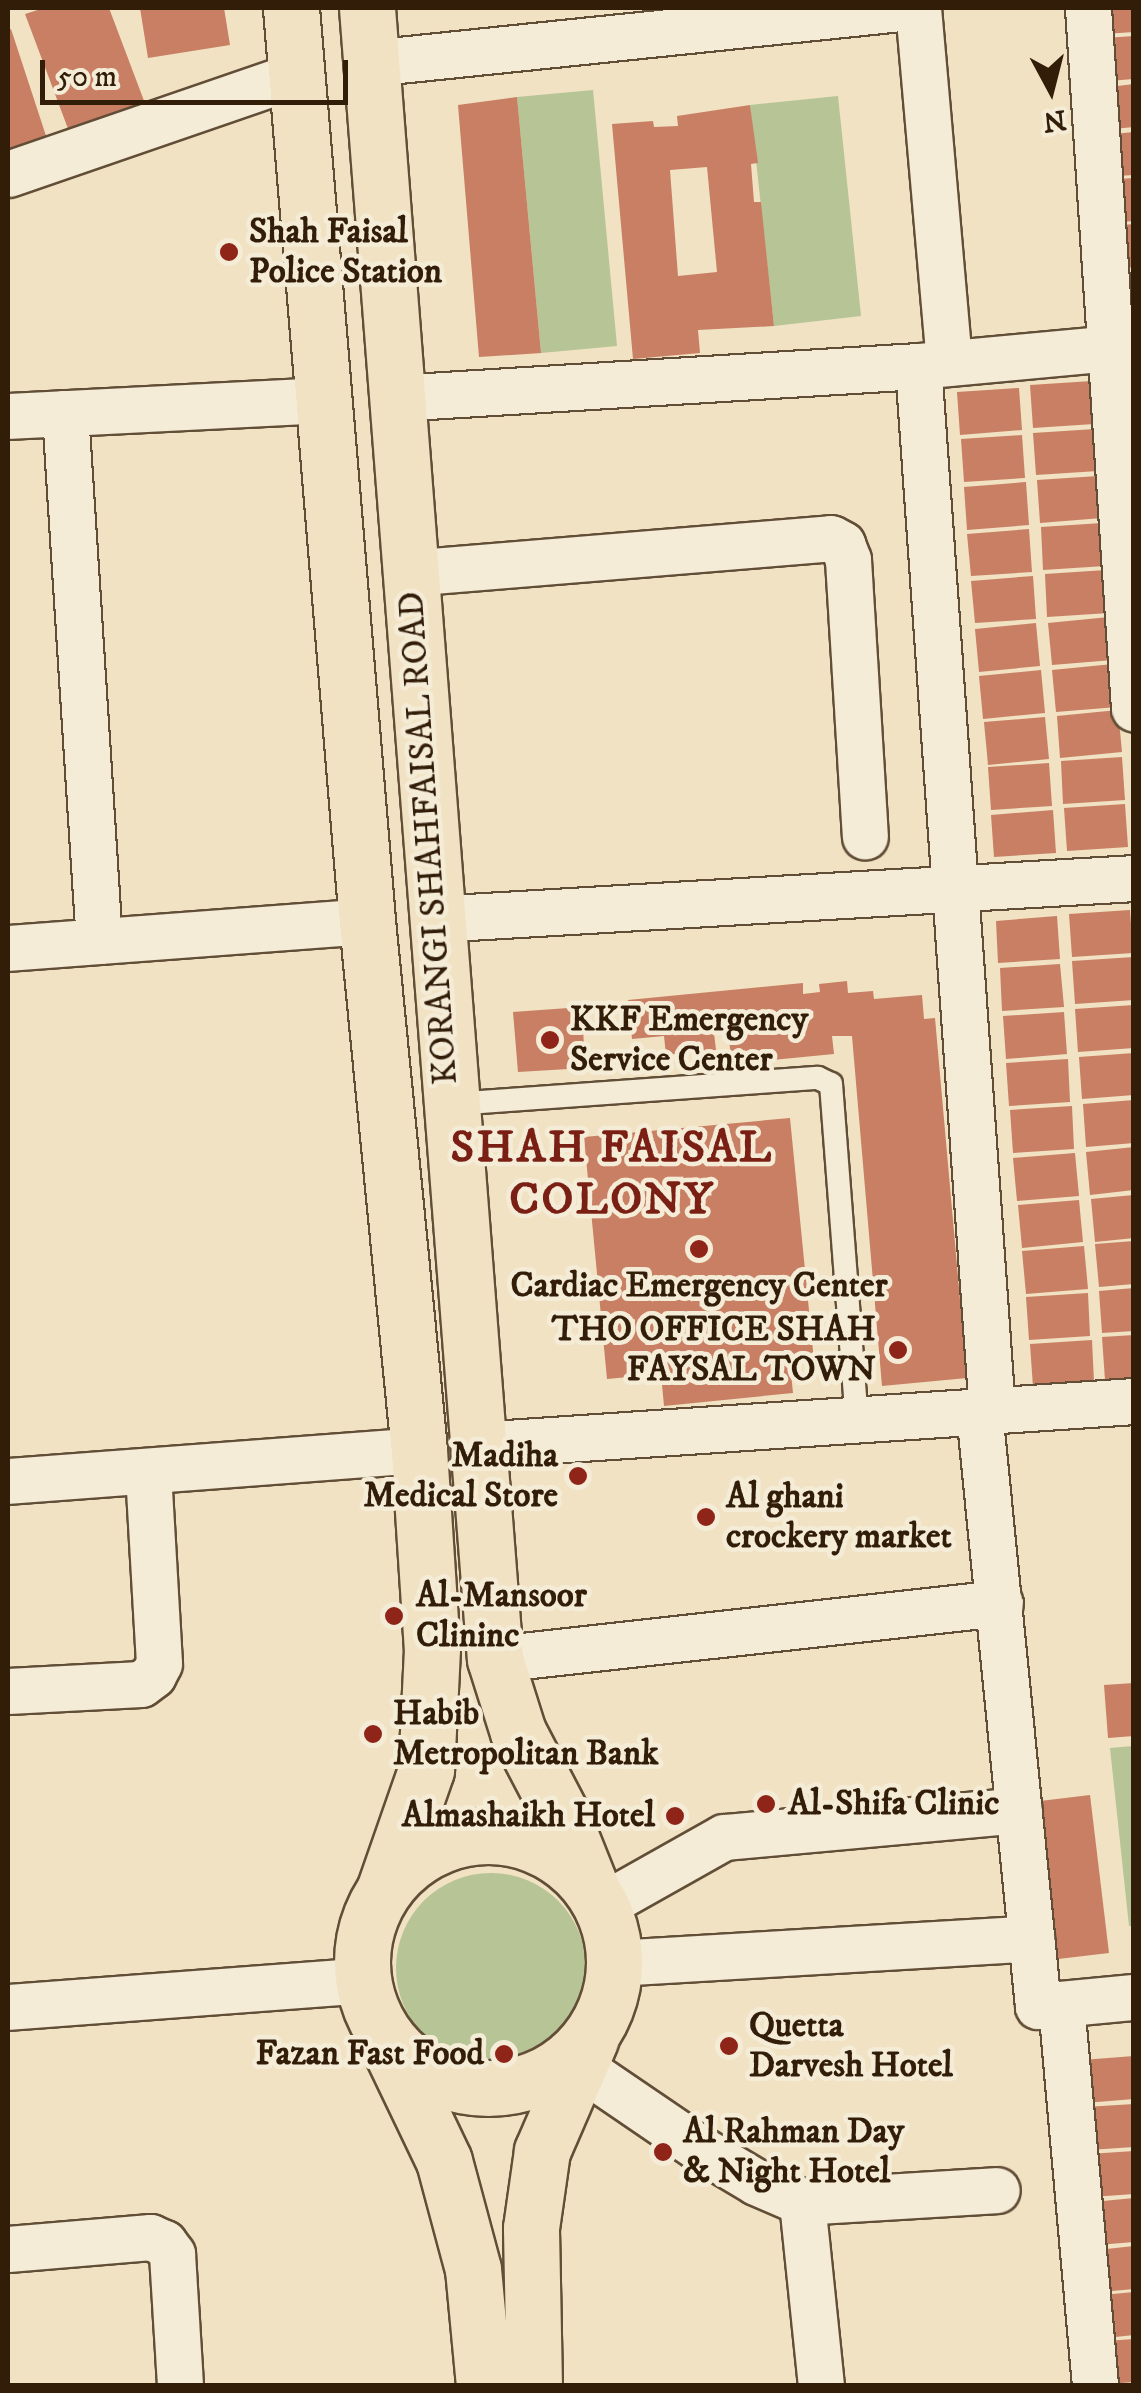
<!DOCTYPE html>
<style>
body{margin:0}
#map{position:relative;width:1141px;height:2393px;overflow:hidden;background:#f0e2c2;font-family:"IM FELL DW Pica",serif}
div>[style]{position:absolute}
.green>*{inset:0;background:#b7c495}
.round{border-radius:50%}
.building>*{inset:0;background:#c87f63}
.roads{filter:drop-shadow(2px 0 #624e37) drop-shadow(-2px 0 #624e37) drop-shadow(0 2px #624e37) drop-shadow(0 -2px #624e37)}
.lane>*{height:22px;margin:-11px;padding:0 11px;transform-origin:11px;border-radius:11px;background:#f5ecd7}
.street>*{height:45px;margin:-22.5px;padding:0 22.5px;transform-origin:22.5px;border-radius:22.5px;background:#f5ecd7}
.primary>*{height:55px;margin:-27.5px;padding:0 27.5px;transform-origin:27.5px;border-radius:27.5px;background:#f0e2c2}
.primary>.ring{margin:-27.5px;padding:0;box-sizing:content-box;background:none;border:55px solid #f0e2c2;border-radius:50%}
.dots>*{width:28px;height:28px;translate:-50% -50%;box-sizing:border-box;border:5px solid #f5ecd7;border-radius:50%}
span{translate:-50% -50%;white-space:nowrap;text-align:center;line-height:1.15;-webkit-text-stroke:9px #f5ecd7;paint-order:stroke}
.poi-label{font-size:35px;color:#321d09;font-weight:700}
.left{translate:0 -50%;text-align:left}
.right{translate:-100% -50%;text-align:right}
.street-label{font-size:35px;color:#321d09}
.district-label{font-size:45px;color:#7a1f14;font-weight:700;letter-spacing:2.5px}
.frame{position:absolute;inset:0;border:10px solid #321d09;pointer-events:none}
.north{position:absolute;left:1001px;top:40px;width:100px;height:100px;-webkit-text-stroke:8px #f5ecd7;paint-order:stroke;rotate:173deg;font-size:28px;font-weight:700;line-height:40px;text-align:center;color:#321d09}
.north::after{content:'';display:block;margin:auto;width:35px;height:45px;background:#321d09;clip-path:polygon(50% 0,100% 100%,50% 72%,0 100%)}
.scale{position:absolute;left:40px;top:60px;width:308px;height:45px;box-sizing:border-box;border:5px solid #321d09;border-top:0;padding-left:12px;font-size:30px;line-height:35px;white-space:nowrap;color:#321d09;-webkit-text-stroke:8px #f5ecd7;paint-order:stroke}
</style>
<div id="map">
<div class="green">
<i style="clip-path:polygon(593px 90px,617px 346px,541px 353px,517px 97px)"></i>
<i style="clip-path:polygon(838px 96px,861px 316px,774px 326px,750px 105px)"></i>
<i style="clip-path:polygon(1133px 1746px,1134px 1926px,1129px 1926px,1110px 1748px)"></i>
<i class="round" style="left:396px;top:1873px;width:190px;height:190px"></i>
</div>
<div class="building">
<i style="clip-path:polygon(44px 8px,109px 8px,149px 114px,73px 142px,25px 14px)"></i>
<i style="clip-path:polygon(140px 8px,224px 8px,230px 45px,148px 58px)"></i>
<i style="clip-path:polygon(1103px 8px,1134px 8px,1134px 32px,1104px 34px)"></i>
<i style="clip-path:polygon(11px 29px,49px 145px,8px 159px,8px 30px)"></i>
<i style="clip-path:polygon(1134px 36px,1134px 79px,1108px 81px,1105px 38px)"></i>
<i style="clip-path:polygon(1134px 84px,1134px 127px,1113px 129px,1109px 87px)"></i>
<i style="clip-path:polygon(517px 97px,541px 353px,479px 357px,458px 105px)"></i>
<i style="clip-path:polygon(evenodd,750px 105px,758px 163px,751px 164px,754px 202px,761px 202px,774px 326px,698px 330px,700px 353px,633px 359px,612px 124px,653px 121px,654px 127px,678px 126px,677px 116px,750px 105px,707px 167px,717px 272px,678px 276px,670px 170px,707px 167px)"></i>
<i style="clip-path:polygon(1134px 132px,1134px 175px,1117px 176px,1113px 134px)"></i>
<i style="clip-path:polygon(1134px 178px,1134px 221px,1122px 222px,1118px 179px)"></i>
<i style="clip-path:polygon(1134px 224px,1134px 267px,1125px 268px,1122px 225px)"></i>
<i style="clip-path:polygon(1092px 381px,1094px 424px,1033px 428px,1030px 385px)"></i>
<i style="clip-path:polygon(1019px 388px,1022px 430px,960px 435px,957px 392px)"></i>
<i style="clip-path:polygon(1095px 429px,1098px 471px,1036px 475px,1033px 433px)"></i>
<i style="clip-path:polygon(1022px 435px,1025px 478px,964px 482px,961px 439px)"></i>
<i style="clip-path:polygon(1098px 476px,1102px 518px,1040px 523px,1037px 480px)"></i>
<i style="clip-path:polygon(1026px 482px,1029px 525px,967px 530px,964px 487px)"></i>
<i style="clip-path:polygon(1102px 523px,1105px 566px,1043px 570px,1041px 527px)"></i>
<i style="clip-path:polygon(1029px 529px,1032px 572px,971px 576px,967px 534px)"></i>
<i style="clip-path:polygon(1106px 570px,1109px 613px,1047px 617px,1045px 574px)"></i>
<i style="clip-path:polygon(1033px 576px,1036px 619px,975px 623px,971px 581px)"></i>
<i style="clip-path:polygon(1109px 617px,1113px 660px,1052px 665px,1048px 623px)"></i>
<i style="clip-path:polygon(1036px 623px,1040px 666px,979px 672px,975px 629px)"></i>
<i style="clip-path:polygon(1113px 664px,1117px 707px,1056px 712px,1052px 670px)"></i>
<i style="clip-path:polygon(1041px 670px,1045px 713px,983px 719px,979px 676px)"></i>
<i style="clip-path:polygon(1118px 710px,1122px 752px,1060px 758px,1057px 716px)"></i>
<i style="clip-path:polygon(1045px 717px,1049px 759px,988px 765px,984px 722px)"></i>
<i style="clip-path:polygon(1122px 757px,1125px 800px,1063px 804px,1061px 761px)"></i>
<i style="clip-path:polygon(1049px 763px,1052px 806px,991px 810px,988px 767px)"></i>
<i style="clip-path:polygon(1125px 804px,1128px 847px,1067px 851px,1064px 808px)"></i>
<i style="clip-path:polygon(1053px 810px,1056px 853px,994px 857px,991px 815px)"></i>
<i style="clip-path:polygon(1130px 910px,1133px 953px,1072px 957px,1069px 914px)"></i>
<i style="clip-path:polygon(1057px 916px,1060px 959px,998px 963px,996px 921px)"></i>
<i style="clip-path:polygon(1134px 957px,1134px 1000px,1075px 1004px,1072px 961px)"></i>
<i style="clip-path:polygon(1060px 964px,1064px 1007px,1002px 1011px,1000px 968px)"></i>
<i style="clip-path:polygon(847px 981px,848px 993px,873px 991px,874px 999px,922px 995px,924px 1019px,935px 1018px,967px 1378px,882px 1386px,852px 1036px,832px 1036px,834px 1054px,732px 1064px,728px 1032px,714px 1033px,716px 1050px,666px 1055px,664px 1036px,632px 1039px,628px 1000px,803px 983px,803px 994px,820px 992px,819px 984px)"></i>
<i style="clip-path:polygon(1134px 1005px,1134px 1048px,1078px 1052px,1075px 1009px)"></i>
<i style="clip-path:polygon(582px 1007px,585px 1068px,518px 1072px,513px 1012px)"></i>
<i style="clip-path:polygon(1064px 1012px,1067px 1054px,1006px 1059px,1003px 1016px)"></i>
<i style="clip-path:polygon(1134px 1053px,1134px 1095px,1082px 1099px,1079px 1057px)"></i>
<i style="clip-path:polygon(1068px 1059px,1070px 1102px,1009px 1106px,1006px 1063px)"></i>
<i style="clip-path:polygon(1134px 1100px,1134px 1143px,1086px 1147px,1083px 1104px)"></i>
<i style="clip-path:polygon(1072px 1106px,1074px 1149px,1013px 1153px,1010px 1110px)"></i>
<i style="clip-path:polygon(790px 1118px,814px 1361px,790px 1364px,793px 1393px,664px 1406px,661px 1374px,607px 1379px,584px 1137px)"></i>
<i style="clip-path:polygon(1134px 1147px,1134px 1190px,1090px 1195px,1086px 1152px)"></i>
<i style="clip-path:polygon(1075px 1153px,1079px 1196px,1017px 1201px,1013px 1158px)"></i>
<i style="clip-path:polygon(1134px 1195px,1134px 1238px,1095px 1242px,1091px 1199px)"></i>
<i style="clip-path:polygon(1079px 1200px,1083px 1242px,1022px 1248px,1018px 1205px)"></i>
<i style="clip-path:polygon(1134px 1241px,1134px 1284px,1099px 1287px,1095px 1244px)"></i>
<i style="clip-path:polygon(1084px 1246px,1088px 1289px,1026px 1294px,1022px 1251px)"></i>
<i style="clip-path:polygon(1134px 1288px,1134px 1331px,1102px 1333px,1099px 1291px)"></i>
<i style="clip-path:polygon(1088px 1293px,1090px 1336px,1029px 1340px,1026px 1297px)"></i>
<i style="clip-path:polygon(1134px 1335px,1134px 1378px,1105px 1380px,1102px 1337px)"></i>
<i style="clip-path:polygon(1092px 1340px,1094px 1382px,1033px 1387px,1030px 1344px)"></i>
<i style="clip-path:polygon(1134px 1683px,1134px 1736px,1108px 1738px,1104px 1685px)"></i>
<i style="clip-path:polygon(1090px 1795px,1109px 1953px,1058px 1959px,1040px 1801px)"></i>
<i style="clip-path:polygon(1134px 2056px,1134px 2099px,1085px 2103px,1082px 2060px)"></i>
<i style="clip-path:polygon(1134px 2104px,1134px 2147px,1089px 2150px,1085px 2107px)"></i>
<i style="clip-path:polygon(1134px 2151px,1134px 2194px,1092px 2197px,1089px 2154px)"></i>
<i style="clip-path:polygon(1134px 2198px,1134px 2242px,1097px 2245px,1093px 2202px)"></i>
<i style="clip-path:polygon(1134px 2246px,1134px 2289px,1101px 2292px,1097px 2250px)"></i>
<i style="clip-path:polygon(1134px 2292px,1134px 2335px,1106px 2338px,1102px 2295px)"></i>
<i style="clip-path:polygon(1134px 2339px,1134px 2382px,1109px 2384px,1106px 2341px)"></i>
</div>
<div class="roads">
<div class="lane">
<i style="left:453px;top:1104px;width:366px;rotate:-4.1deg"></i>
<i style="left:818px;top:1078px;width:14px;rotate:25deg"></i>
<i style="left:831px;top:1084px;width:336px;rotate:85.6deg"></i>
</div>
<div class="street">
<i style="left:918px;top:8px;width:356px;rotate:85deg"></i>
<i style="left:1088px;top:8px;width:702px;rotate:86.24deg"></i>
<i style="left:370px;top:63px;width:533px;rotate:-5.92deg"></i>
<i style="left:8px;top:174px;width:304px;rotate:-19deg"></i>
<i style="left:918px;top:366px;width:1047px;rotate:85.95deg"></i>
<i style="left:395px;top:398px;width:524px;rotate:-3.5deg"></i>
<i style="left:918px;top:366px;width:217px;rotate:-5.3deg"></i>
<i style="left:65px;top:413px;width:529px;rotate:86.32deg"></i>
<i style="left:8px;top:416px;width:315px;rotate:-2.9deg"></i>
<i style="left:408px;top:573px;width:424px;rotate:-4.7deg"></i>
<i style="left:831px;top:538px;width:13px;rotate:29deg"></i>
<i style="left:842px;top:544px;width:17px;rotate:69deg"></i>
<i style="left:848px;top:560px;width:277px;rotate:86.5deg"></i>
<i style="left:434px;top:919px;width:701px;rotate:-3.35deg"></i>
<i style="left:8px;top:948px;width:360px;rotate:-4.3deg"></i>
<i style="left:979px;top:1411px;width:598px;rotate:84.34deg"></i>
<i style="left:1038px;top:2006px;width:96px;rotate:-5.4deg"></i>
<i style="left:477px;top:1445px;width:658px;rotate:-3.83deg"></i>
<i style="left:8px;top:1481px;width:412px;rotate:-4.3deg"></i>
<i style="left:495px;top:1659px;width:508px;rotate:-6.33deg"></i>
<i style="left:8px;top:1691px;width:133px;rotate:-3deg"></i>
<i style="left:141px;top:1684px;width:15px;rotate:-37deg"></i>
<i style="left:153px;top:1675px;width:13px;rotate:-63deg"></i>
<i style="left:159px;top:1663px;width:192px;rotate:-93.3deg"></i>
<i style="left:601px;top:1906px;width:141px;rotate:-29.3deg"></i>
<i style="left:724px;top:1837px;width:296px;rotate:-5.2deg"></i>
<i style="left:616px;top:1963px;width:416px;rotate:-3.4deg"></i>
<i style="left:1061px;top:2004px;width:384px;rotate:84.9deg"></i>
<i style="left:8px;top:2007px;width:356px;rotate:-4.3deg"></i>
<i style="left:579px;top:2066px;width:145px;rotate:34.3deg"></i>
<i style="left:699px;top:2148px;width:66px;rotate:30.8deg"></i>
<i style="left:756px;top:2182px;width:50px;rotate:23.5deg"></i>
<i style="left:802px;top:2202px;width:185px;rotate:84.1deg"></i>
<i style="left:802px;top:2202px;width:195px;rotate:-3.5deg"></i>
<i style="left:8px;top:2249px;width:143px;rotate:-4.8deg"></i>
<i style="left:150px;top:2237px;width:15px;rotate:23deg"></i>
<i style="left:164px;top:2243px;width:14px;rotate:54deg"></i>
<i style="left:172px;top:2254px;width:132px;rotate:86.5deg"></i>
</div>
<div class="primary">
<i style="left:291px;top:8px;width:916px;rotate:85.24deg"></i>
<i style="left:367px;top:921px;width:532px;rotate:84.39deg"></i>
<i style="left:419px;top:1450px;width:199px;rotate:86.3deg"></i>
<i style="left:432px;top:1649px;width:121px;rotate:92.8deg"></i>
<i style="left:426px;top:1770px;width:125px;rotate:109.2deg"></i>
<i style="left:367px;top:8px;width:1656px;rotate:85.57deg"></i>
<i style="left:495px;top:1659px;width:77px;rotate:72.5deg"></i>
<i style="left:518px;top:1732px;width:97px;rotate:62.4deg"></i>
<i style="left:563px;top:1818px;width:75px;rotate:68.2deg"></i>
<i class="ring" style="left:362px;top:1836px;width:197px;height:197px"></i>
<i style="left:389px;top:2046px;width:127px;rotate:64.4deg"></i>
<i style="left:444px;top:2161px;width:112px;rotate:75deg"></i>
<i style="left:473px;top:2269px;width:118px;rotate:84.6deg"></i>
<i style="left:534px;top:2386px;width:158px;rotate:-91.1deg"></i>
<i style="left:531px;top:2228px;width:78px;rotate:-81.9deg"></i>
<i style="left:542px;top:2151px;width:121px;rotate:-66.6deg"></i>
</div>
</div>
<div class="dots">
<i style="left:229px;top:252px;background:#8f2418"></i>
<i style="left:550px;top:1040px;background:#8f2418"></i>
<i style="left:699px;top:1249px;background:#8f2418"></i>
<i style="left:898px;top:1350px;background:#8f2418"></i>
<i style="left:578px;top:1476px;background:#8f2418"></i>
<i style="left:706px;top:1517px;background:#8f2418"></i>
<i style="left:394px;top:1616px;background:#8f2418"></i>
<i style="left:373px;top:1734px;background:#8f2418"></i>
<i style="left:766px;top:1804px;background:#8f2418"></i>
<i style="left:675px;top:1816px;background:#8f2418"></i>
<i style="left:729px;top:2046px;background:#8f2418"></i>
<i style="left:504px;top:2054px;background:#8f2418"></i>
<i style="left:663px;top:2152px;background:#8f2418"></i>
</div>
<div class="poi-label">
<span class="left" style="left:249px;top:252px">Shah Faisal<br>Police Station</span>
<span class="left" style="left:570px;top:1040px">KKF Emergency<br>Service Center</span>
<span style="left:699px;top:1286px">Cardiac Emergency Center</span>
<span class="right" style="left:876px;top:1350px">THO OFFICE SHAH<br>FAYSAL TOWN</span>
<span class="right" style="left:558px;top:1476px">Madiha<br>Medical Store</span>
<span class="left" style="left:726px;top:1517px">Al ghani<br>crockery market</span>
<span class="left" style="left:416px;top:1616px">Al-Mansoor<br>Clininc</span>
<span class="left" style="left:393px;top:1734px">Habib<br>Metropolitan Bank</span>
<span class="left" style="left:788px;top:1804px">Al-Shifa Clinic</span>
<span class="right" style="left:655px;top:1816px">Almashaikh Hotel</span>
<span class="left" style="left:749px;top:2046px">Quetta<br>Darvesh Hotel</span>
<span class="right" style="left:484px;top:2054px">Fazan Fast Food</span>
<span class="left" style="left:683px;top:2152px">Al Rahman Day<br>&amp; Night Hotel</span>
</div>
<div class="street-label">
<span style="left:429px;top:838px;rotate:-94deg">KORANGI SHAHFAISAL ROAD</span>
</div>
<div class="district-label">
<span style="left:612px;top:1175px">SHAH FAISAL<br>COLONY</span>
</div>
<div class="frame"></div>
<div class="north">N</div>
<div class="scale">50 m</div>
</div>
